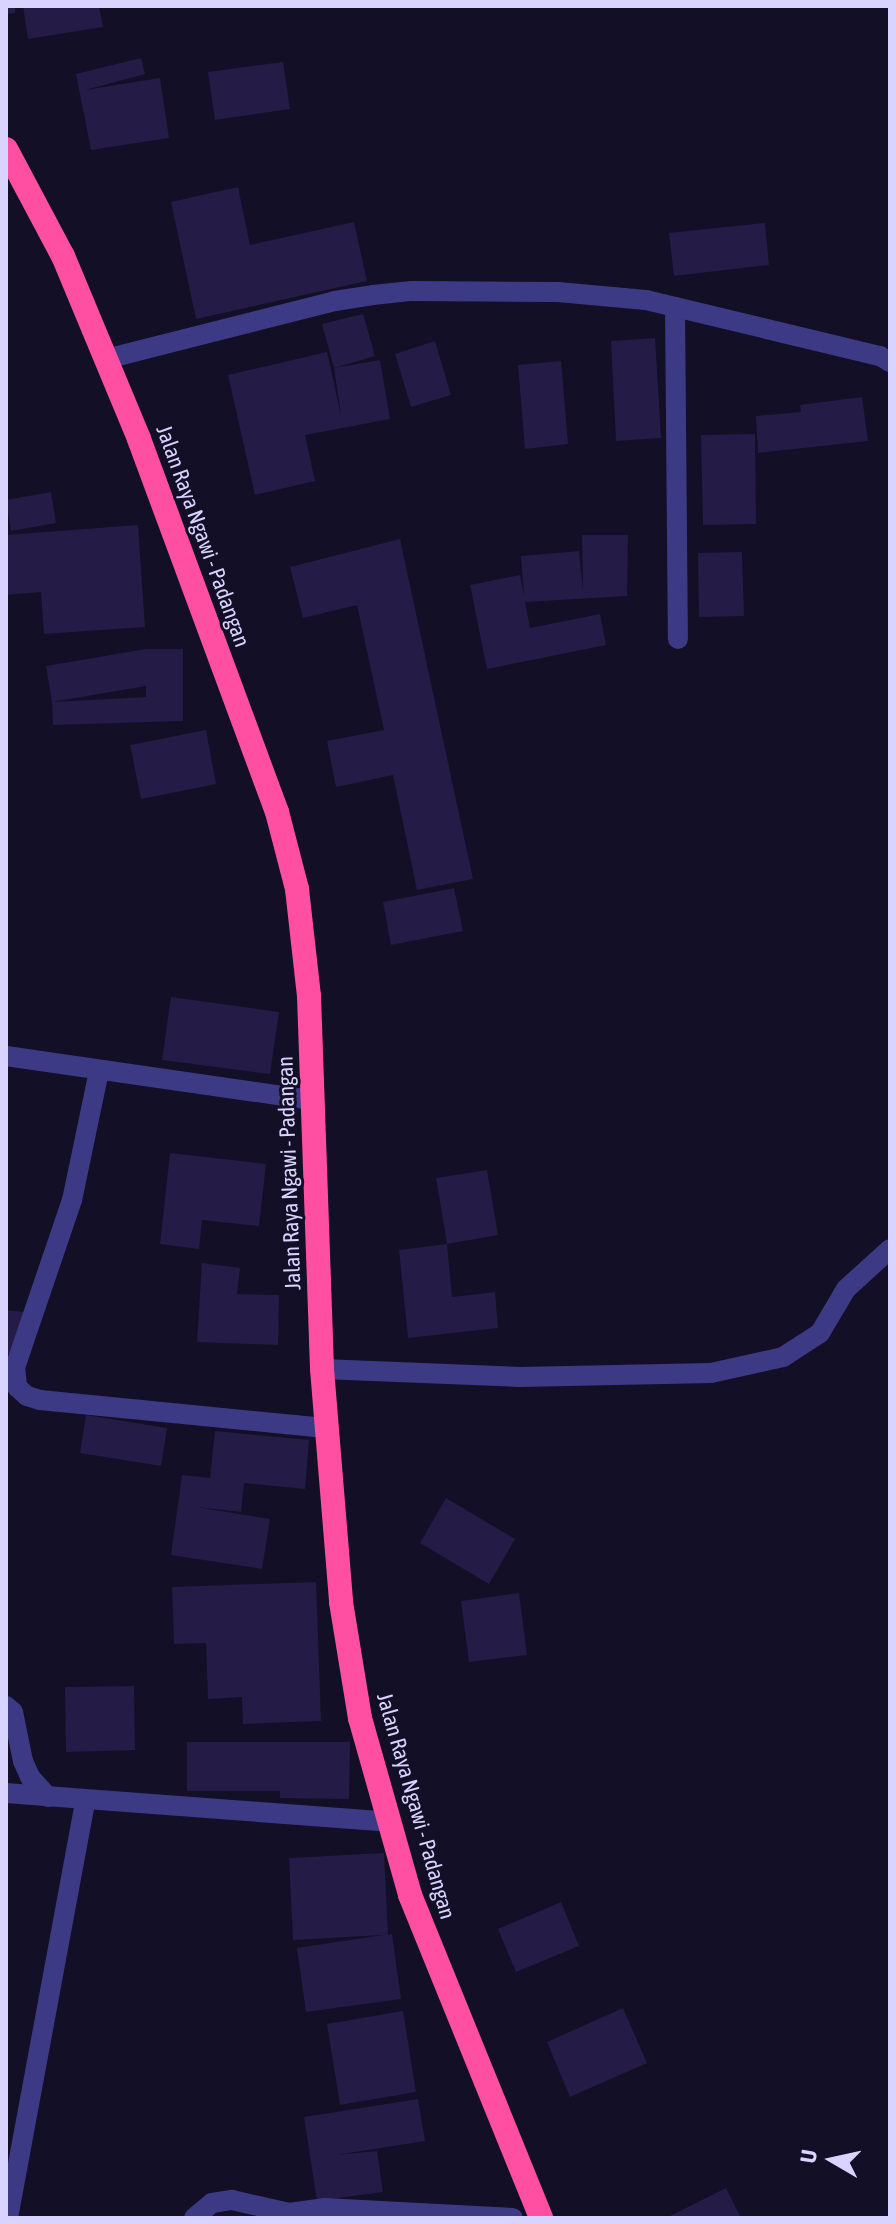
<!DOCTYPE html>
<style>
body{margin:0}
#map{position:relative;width:896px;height:2224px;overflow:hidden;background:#130f26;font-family:"Asap Condensed",sans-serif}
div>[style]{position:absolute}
.building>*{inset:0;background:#241b47}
.street>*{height:20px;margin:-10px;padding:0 10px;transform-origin:10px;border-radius:10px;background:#3d3a85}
.highway>*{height:24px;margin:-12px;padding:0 12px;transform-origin:12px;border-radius:12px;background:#ff4fa3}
span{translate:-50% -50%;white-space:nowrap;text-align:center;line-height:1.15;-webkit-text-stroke:6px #130f26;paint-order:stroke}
.street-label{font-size:22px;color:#d9d4ff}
.frame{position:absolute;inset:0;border:8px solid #d9d4ff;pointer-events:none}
.north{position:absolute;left:792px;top:2120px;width:80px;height:80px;-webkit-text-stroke:6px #130f26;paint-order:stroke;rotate:279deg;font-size:22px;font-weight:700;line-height:32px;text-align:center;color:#d9d4ff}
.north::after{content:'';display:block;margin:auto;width:28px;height:36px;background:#d9d4ff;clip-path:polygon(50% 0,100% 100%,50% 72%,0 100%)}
</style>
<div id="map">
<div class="building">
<i style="clip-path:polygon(6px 6px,15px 6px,15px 13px,6px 14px)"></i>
<i style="clip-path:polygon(23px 6px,99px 6px,103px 27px,28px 39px)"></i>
<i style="clip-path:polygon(141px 58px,145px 74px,85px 90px,160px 78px,169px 138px,91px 150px,76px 74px)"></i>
<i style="clip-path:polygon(283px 62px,290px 109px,215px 120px,208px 72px)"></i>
<i style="clip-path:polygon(238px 187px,250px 245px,354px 222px,367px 281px,196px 319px,171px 202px)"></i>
<i style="clip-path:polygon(765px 223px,769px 265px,674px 276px,669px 233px)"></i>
<i style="clip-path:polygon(363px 314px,375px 356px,334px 368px,322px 324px)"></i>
<i style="clip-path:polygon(655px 338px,661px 438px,616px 441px,611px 341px)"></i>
<i style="clip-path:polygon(435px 341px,451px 395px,411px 407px,395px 354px)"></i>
<i style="clip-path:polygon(327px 352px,341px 415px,334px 368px,380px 360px,390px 419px,305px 435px,315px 481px,255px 495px,228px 375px)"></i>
<i style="clip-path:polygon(561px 361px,568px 444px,525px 449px,518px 365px)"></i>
<i style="clip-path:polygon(862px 397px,868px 441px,758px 453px,756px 416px,801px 412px,800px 405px)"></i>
<i style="clip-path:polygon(755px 434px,756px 524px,703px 525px,701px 435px)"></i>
<i style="clip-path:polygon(51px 492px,56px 523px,11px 531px,6px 500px)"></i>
<i style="clip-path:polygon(138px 525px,145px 627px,44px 634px,41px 592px,6px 595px,6px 535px)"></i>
<i style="clip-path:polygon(582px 535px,628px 535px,627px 596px,525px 602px,530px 628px,600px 614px,606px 645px,487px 669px,470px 585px,520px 575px,524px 596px,521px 556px,579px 551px,583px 591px)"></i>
<i style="clip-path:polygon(400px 539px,473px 879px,417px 890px,393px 775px,336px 787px,327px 741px,384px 730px,357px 605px,303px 618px,290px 567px)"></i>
<i style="clip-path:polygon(742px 552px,744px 616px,699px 617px,698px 553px)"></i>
<i style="clip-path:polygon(146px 649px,183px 649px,183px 721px,53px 725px,52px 702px,146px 697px,146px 686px,52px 702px,46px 666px)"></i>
<i style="clip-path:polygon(206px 730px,216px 784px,141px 799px,130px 745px)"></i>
<i style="clip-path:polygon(454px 888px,463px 931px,391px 945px,383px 902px)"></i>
<i style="clip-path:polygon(171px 997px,279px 1012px,270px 1074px,162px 1060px)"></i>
<i style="clip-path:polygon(170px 1153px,266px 1164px,259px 1226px,202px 1220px,199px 1249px,160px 1244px)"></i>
<i style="clip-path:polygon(487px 1170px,498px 1235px,447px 1244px,436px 1178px)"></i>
<i style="clip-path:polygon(447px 1244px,452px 1297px,495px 1292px,498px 1328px,408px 1338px,399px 1250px)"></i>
<i style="clip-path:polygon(202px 1263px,240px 1268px,237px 1294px,279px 1295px,278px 1345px,197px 1342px)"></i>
<i style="clip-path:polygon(6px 1310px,24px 1312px,19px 1355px,6px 1354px)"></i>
<i style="clip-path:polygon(86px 1415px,167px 1428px,161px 1466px,80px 1453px)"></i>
<i style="clip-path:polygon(215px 1431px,309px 1440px,305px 1489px,244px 1483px,241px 1512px,196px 1507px,270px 1519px,262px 1569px,171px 1555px,182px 1475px,210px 1478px)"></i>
<i style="clip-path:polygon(446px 1498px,515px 1539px,489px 1584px,420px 1543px)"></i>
<i style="clip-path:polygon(316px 1582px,321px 1721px,243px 1724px,242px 1697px,208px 1699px,206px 1643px,174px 1644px,172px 1587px)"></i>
<i style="clip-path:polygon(519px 1593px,527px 1655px,469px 1662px,461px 1601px)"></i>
<i style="clip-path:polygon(134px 1686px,135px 1750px,66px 1752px,65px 1687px)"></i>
<i style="clip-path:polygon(187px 1742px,350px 1742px,349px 1799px,280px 1798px,280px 1791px,187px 1791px)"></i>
<i style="clip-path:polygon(384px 1853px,388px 1935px,392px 1934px,401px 1999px,306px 2012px,297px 1948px,383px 1935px,293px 1940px,289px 1858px)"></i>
<i style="clip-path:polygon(561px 1902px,579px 1946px,516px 1972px,498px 1929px)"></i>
<i style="clip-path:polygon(623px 2008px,647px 2063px,570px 2097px,547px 2042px)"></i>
<i style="clip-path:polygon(403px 2011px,416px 2092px,340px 2105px,327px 2024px)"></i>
<i style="clip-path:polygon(418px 2099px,425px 2141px,336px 2155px,377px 2151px,383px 2192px,317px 2201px,304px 2117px)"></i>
<i style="clip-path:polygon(726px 2188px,741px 2218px,666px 2218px)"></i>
</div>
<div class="street">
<i style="left:675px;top:307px;width:332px;rotate:89.5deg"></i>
<i style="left:106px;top:359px;width:236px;rotate:-14.2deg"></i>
<i style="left:335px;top:301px;width:38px;rotate:-9deg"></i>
<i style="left:373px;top:295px;width:39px;rotate:-6deg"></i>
<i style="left:412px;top:291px;width:146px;rotate:0.4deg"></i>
<i style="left:558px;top:292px;width:88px;rotate:5.2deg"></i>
<i style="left:646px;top:300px;width:241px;rotate:13.5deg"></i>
<i style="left:880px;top:356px;width:12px;rotate:31deg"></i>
<i style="left:6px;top:1056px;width:310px;rotate:8.2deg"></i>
<i style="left:99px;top:1071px;width:132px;rotate:101.8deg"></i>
<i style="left:72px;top:1200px;width:158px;rotate:108.8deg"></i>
<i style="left:21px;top:1350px;width:18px;rotate:109deg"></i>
<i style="left:15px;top:1367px;width:20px;rotate:84deg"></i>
<i style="left:17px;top:1387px;width:13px;rotate:42deg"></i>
<i style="left:27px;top:1396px;width:14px;rotate:17deg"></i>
<i style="left:40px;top:1400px;width:289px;rotate:5.6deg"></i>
<i style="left:322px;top:1369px;width:198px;rotate:2.3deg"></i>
<i style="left:520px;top:1377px;width:191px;rotate:-1.2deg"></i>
<i style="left:711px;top:1373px;width:74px;rotate:-12.5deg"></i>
<i style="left:783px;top:1357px;width:44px;rotate:-33deg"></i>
<i style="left:820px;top:1333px;width:51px;rotate:-59.4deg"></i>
<i style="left:846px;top:1289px;width:59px;rotate:-42.3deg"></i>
<i style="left:6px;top:1706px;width:9px;rotate:41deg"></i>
<i style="left:13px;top:1712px;width:50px;rotate:78.5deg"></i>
<i style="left:23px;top:1761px;width:17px;rotate:66deg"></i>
<i style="left:30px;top:1777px;width:27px;rotate:48deg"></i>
<i style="left:6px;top:1793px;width:384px;rotate:4.3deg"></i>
<i style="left:8px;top:2218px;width:426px;rotate:-79.5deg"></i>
<i style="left:194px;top:2218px;width:23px;rotate:-40deg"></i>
<i style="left:212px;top:2203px;width:20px;rotate:-9deg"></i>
<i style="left:232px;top:2200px;width:58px;rotate:12.8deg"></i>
<i style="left:289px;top:2218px;width:5px;rotate:-90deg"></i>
<i style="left:289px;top:2213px;width:35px;rotate:-8deg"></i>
<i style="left:324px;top:2208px;width:189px;rotate:3deg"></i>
</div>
<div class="highway">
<i style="left:6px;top:149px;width:121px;rotate:62deg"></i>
<i style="left:63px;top:256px;width:198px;rotate:67.4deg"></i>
<i style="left:139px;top:439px;width:398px;rotate:69.7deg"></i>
<i style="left:277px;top:812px;width:80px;rotate:75.4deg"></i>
<i style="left:297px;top:889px;width:108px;rotate:83.6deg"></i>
<i style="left:309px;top:996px;width:373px;rotate:88deg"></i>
<i style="left:322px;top:1369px;width:234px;rotate:85.3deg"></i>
<i style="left:341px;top:1602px;width:118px;rotate:80.7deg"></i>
<i style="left:360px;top:1718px;width:184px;rotate:74.2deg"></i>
<i style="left:410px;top:1895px;width:349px;rotate:67.9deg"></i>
</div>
<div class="street-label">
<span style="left:203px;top:536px;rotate:70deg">Jalan Raya Ngawi - Padangan</span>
<span style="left:289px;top:1173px;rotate:-92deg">Jalan Raya Ngawi - Padangan</span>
<span style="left:416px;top:1806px;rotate:74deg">Jalan Raya Ngawi - Padangan</span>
</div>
<div class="frame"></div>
<div class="north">U</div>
</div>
